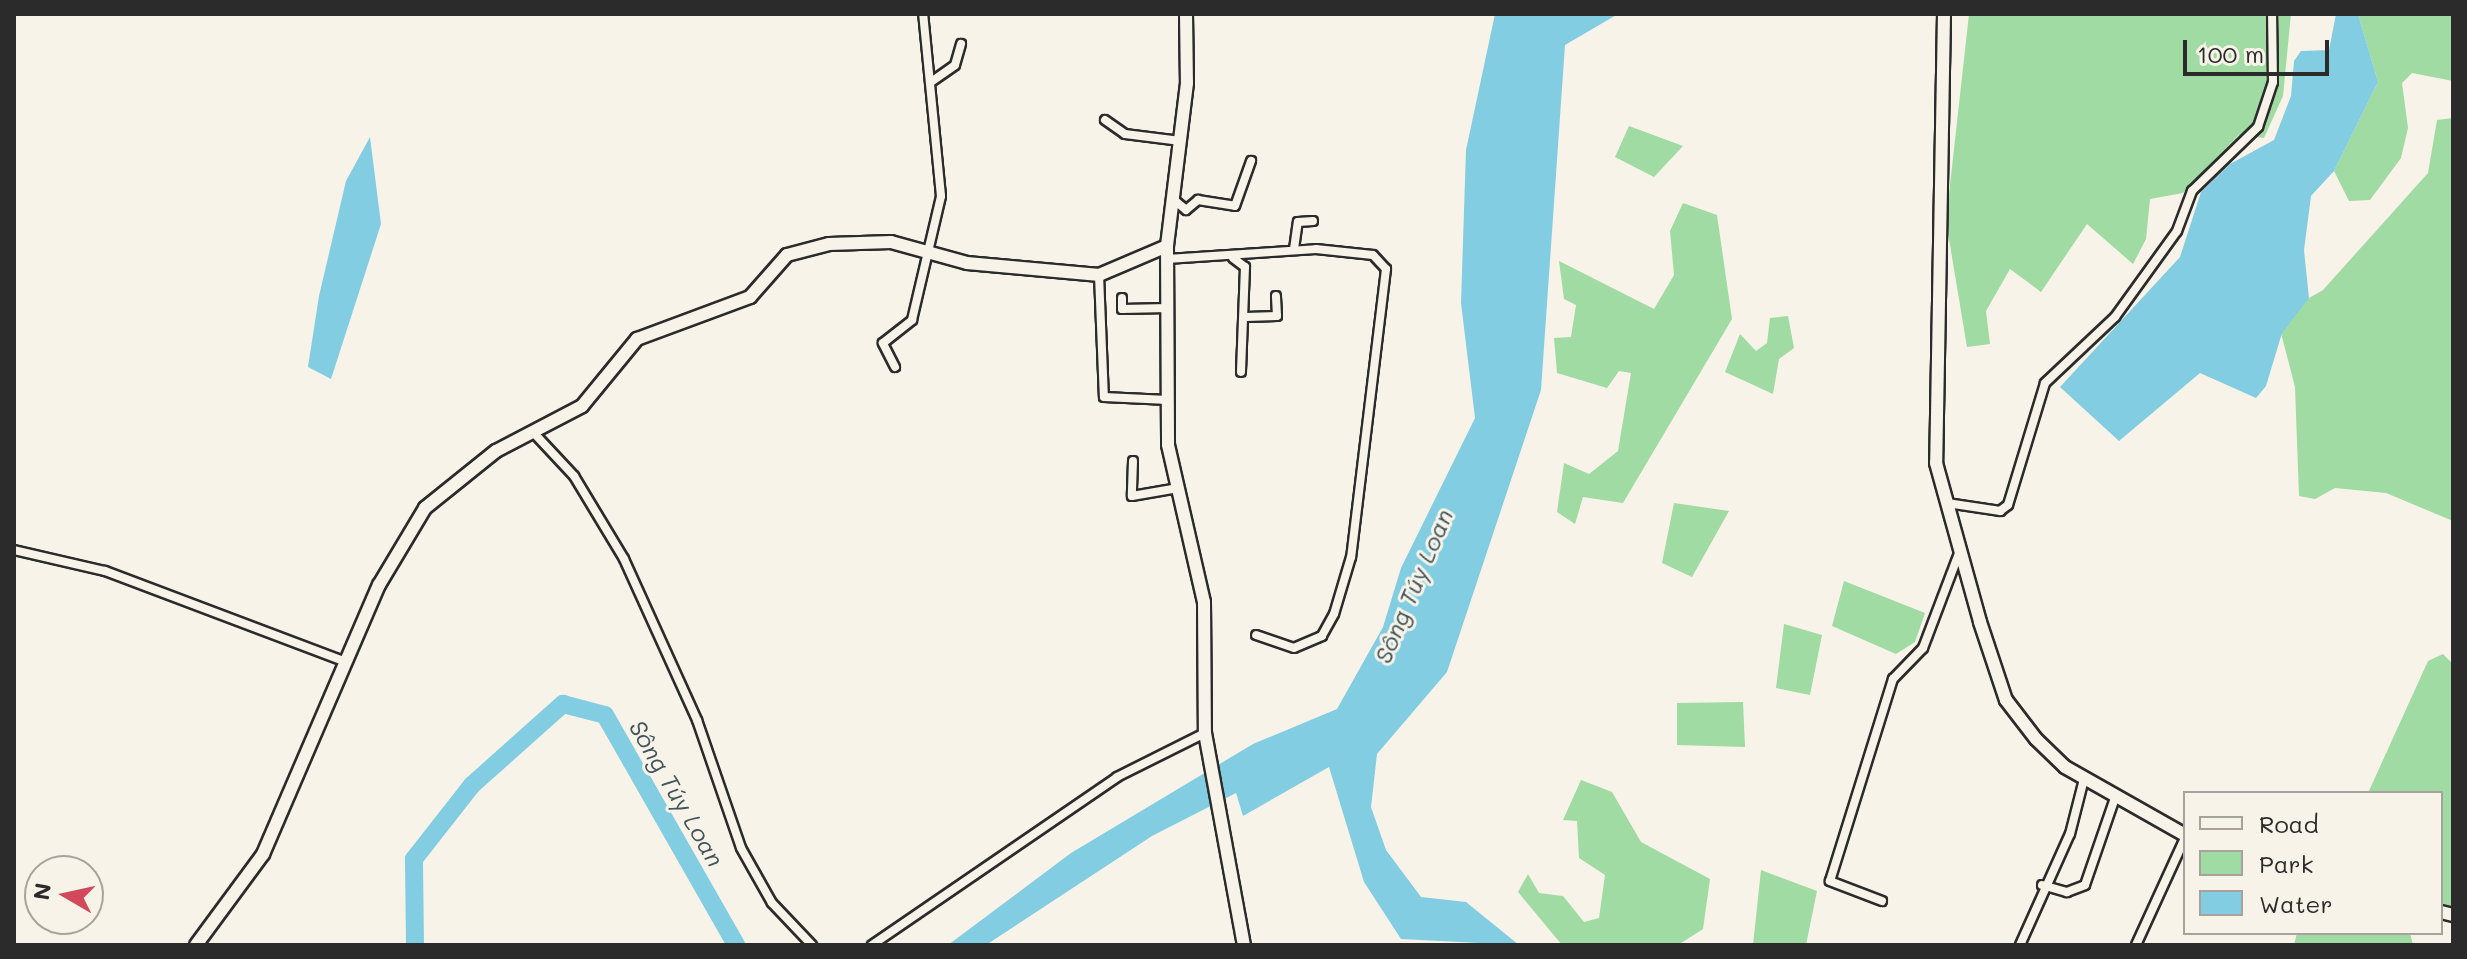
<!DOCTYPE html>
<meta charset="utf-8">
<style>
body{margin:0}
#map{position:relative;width:2467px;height:959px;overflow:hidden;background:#f7f3e8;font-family:Mali,sans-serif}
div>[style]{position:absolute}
.green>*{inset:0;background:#9fdba2}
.water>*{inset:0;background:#82cde2}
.river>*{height:18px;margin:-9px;padding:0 9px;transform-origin:9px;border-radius:9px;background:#82cde2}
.roads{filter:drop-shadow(2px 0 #2b2b2b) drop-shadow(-2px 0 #2b2b2b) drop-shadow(0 2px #2b2b2b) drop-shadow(0 -2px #2b2b2b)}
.street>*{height:8px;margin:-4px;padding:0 4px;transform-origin:4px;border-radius:4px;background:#f7f3e8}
.secondary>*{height:12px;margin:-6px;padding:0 6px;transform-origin:6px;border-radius:6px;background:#f7f3e8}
span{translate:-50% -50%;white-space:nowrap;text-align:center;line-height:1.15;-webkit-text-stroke:6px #f7f3e8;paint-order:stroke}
.water-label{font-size:24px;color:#415459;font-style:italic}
.frame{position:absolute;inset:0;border:16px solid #2b2b2b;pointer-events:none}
.legend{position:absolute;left:2183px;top:791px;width:260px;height:144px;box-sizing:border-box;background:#f7f3e8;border:2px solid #a5a39c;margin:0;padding:10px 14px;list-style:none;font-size:24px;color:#2b2b2b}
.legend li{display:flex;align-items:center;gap:16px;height:40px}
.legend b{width:40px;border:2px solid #a5a39c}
.north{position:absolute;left:24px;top:855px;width:80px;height:80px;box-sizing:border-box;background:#f7f3e8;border:2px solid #a5a39c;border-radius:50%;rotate:279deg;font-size:22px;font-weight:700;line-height:32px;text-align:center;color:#2b2b2b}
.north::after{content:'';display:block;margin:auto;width:28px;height:36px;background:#d1495b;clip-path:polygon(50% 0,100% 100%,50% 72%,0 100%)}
.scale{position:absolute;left:2183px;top:40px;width:146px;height:36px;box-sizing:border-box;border:4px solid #2b2b2b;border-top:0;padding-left:10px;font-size:24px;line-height:28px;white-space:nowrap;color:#2b2b2b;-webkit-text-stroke:6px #f7f3e8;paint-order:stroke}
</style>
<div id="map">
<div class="green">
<i style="clip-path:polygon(1969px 14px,2291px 14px,2283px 96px,2264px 138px,2239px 135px,2183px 193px,2150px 199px,2146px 239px,2133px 264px,2087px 224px,2041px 292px,2010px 269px,1986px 311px,1990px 344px,1967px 347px,1946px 221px)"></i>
<i style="clip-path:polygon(2358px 14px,2453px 14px,2453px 81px,2412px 73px,2402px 83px,2408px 128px,2401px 158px,2370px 200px,2349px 201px,2334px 171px,2378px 82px)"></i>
<i style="clip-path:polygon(2453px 118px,2453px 521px,2386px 493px,2335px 488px,2315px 499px,2299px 496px,2295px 387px,2281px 333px,2297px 305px,2323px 290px,2428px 173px,2437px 120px)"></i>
<i style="clip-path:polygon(1629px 126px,1683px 146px,1654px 177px,1615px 157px)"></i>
<i style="clip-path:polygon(1683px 203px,1717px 215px,1732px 319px,1623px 503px,1583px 497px,1575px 524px,1557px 512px,1564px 463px,1589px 474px,1618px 451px,1631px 373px,1619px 371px,1607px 388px,1557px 373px,1554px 338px,1571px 337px,1576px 305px,1564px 299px,1559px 261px,1654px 309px,1674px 275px,1670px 231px)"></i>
<i style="clip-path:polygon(1788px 316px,1794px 348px,1779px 359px,1773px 394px,1725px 372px,1740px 334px,1756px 351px,1767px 343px,1770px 318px)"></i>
<i style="clip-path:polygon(1674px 503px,1729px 511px,1692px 577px,1662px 563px)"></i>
<i style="clip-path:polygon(1844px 581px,1925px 613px,1915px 642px,1896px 654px,1832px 626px)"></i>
<i style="clip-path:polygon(1784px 624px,1822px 635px,1810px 695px,1776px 688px)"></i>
<i style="clip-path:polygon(2443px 654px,2453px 664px,2453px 907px,2441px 905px,2441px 793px,2368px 793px,2428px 661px)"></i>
<i style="clip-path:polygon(1743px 702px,1745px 747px,1677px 745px,1677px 703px)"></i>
<i style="clip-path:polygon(1581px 780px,1612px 792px,1641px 842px,1710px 879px,1703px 929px,1678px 945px,1562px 945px,1518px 892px,1528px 874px,1539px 893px,1563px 896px,1584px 922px,1599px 918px,1605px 875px,1579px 858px,1577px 821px,1563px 820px)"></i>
<i style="clip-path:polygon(1761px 870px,1817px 891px,1806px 945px,1753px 945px)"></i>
<i style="clip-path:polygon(2297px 933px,2410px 933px,2413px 945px,2294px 945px)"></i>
</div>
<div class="water">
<i style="clip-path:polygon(1495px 14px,1618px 14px,1565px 45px,1541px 390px,1447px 672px,1377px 754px,1371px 807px,1386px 850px,1421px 897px,1466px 902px,1519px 945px,1401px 939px,1364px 882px,1329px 767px,1243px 816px,1236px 793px,1152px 836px,986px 945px,948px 945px,1071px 853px,1253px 744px,1337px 709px,1383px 627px,1401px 568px,1475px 418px,1461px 303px,1466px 150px)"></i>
<i style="clip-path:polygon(2336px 14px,2358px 14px,2378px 82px,2334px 171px,2311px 196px,2304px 250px,2309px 298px,2282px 333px,2266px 386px,2256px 398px,2200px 373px,2119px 441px,2060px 387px,2180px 257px,2201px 192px,2230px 164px,2274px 140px,2291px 96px,2294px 61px,2301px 51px,2329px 50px)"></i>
<i style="clip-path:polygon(370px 137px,381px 224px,331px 379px,308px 367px,319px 296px,346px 181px)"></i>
</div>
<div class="river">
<i style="left:415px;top:945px;width:86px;rotate:-90.7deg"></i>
<i style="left:414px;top:859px;width:94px;rotate:-51.9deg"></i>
<i style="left:472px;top:785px;width:122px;rotate:-41.7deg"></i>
<i style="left:563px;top:704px;width:43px;rotate:14.7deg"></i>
<i style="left:605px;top:715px;width:265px;rotate:60.3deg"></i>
</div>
<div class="roads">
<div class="street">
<i style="left:931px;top:82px;width:29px;rotate:-35deg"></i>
<i style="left:955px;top:65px;width:22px;rotate:-74deg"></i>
<i style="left:1105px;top:120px;width:24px;rotate:35deg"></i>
<i style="left:1125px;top:134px;width:56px;rotate:7.1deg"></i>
<i style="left:1173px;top:199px;width:17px;rotate:40deg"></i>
<i style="left:1186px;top:210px;width:16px;rotate:-40deg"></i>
<i style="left:1198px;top:200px;width:37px;rotate:9deg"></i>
<i style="left:1235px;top:206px;width:48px;rotate:-70.4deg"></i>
<i style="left:1294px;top:249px;width:27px;rotate:-82deg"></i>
<i style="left:1298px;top:222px;width:15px;rotate:-4deg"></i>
<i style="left:1233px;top:258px;width:15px;rotate:37deg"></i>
<i style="left:1245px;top:267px;width:105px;rotate:92.2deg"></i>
<i style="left:1167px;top:259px;width:149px;rotate:-3.8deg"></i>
<i style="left:1316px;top:249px;width:57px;rotate:6deg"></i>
<i style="left:1373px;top:255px;width:19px;rotate:47deg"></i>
<i style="left:1386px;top:269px;width:290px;rotate:96.9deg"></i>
<i style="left:1351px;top:557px;width:59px;rotate:106.6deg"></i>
<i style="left:1334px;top:614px;width:25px;rotate:119deg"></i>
<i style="left:1322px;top:636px;width:30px;rotate:157deg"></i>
<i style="left:1294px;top:648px;width:40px;rotate:-161.1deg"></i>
<i style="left:1099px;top:275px;width:122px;rotate:87.7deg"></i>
<i style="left:1104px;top:397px;width:64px;rotate:2.7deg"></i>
<i style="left:1122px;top:298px;width:11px;rotate:90deg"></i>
<i style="left:1122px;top:309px;width:46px;rotate:-1.2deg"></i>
<i style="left:1246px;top:317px;width:31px;rotate:-2deg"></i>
<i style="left:1277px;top:316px;width:20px;rotate:-93deg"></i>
<i style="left:895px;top:367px;width:27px;rotate:-117deg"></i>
<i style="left:883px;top:343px;width:37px;rotate:-38deg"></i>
<i style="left:912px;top:320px;width:127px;rotate:-76.8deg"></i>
<i style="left:941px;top:196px;width:183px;rotate:-95.6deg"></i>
<i style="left:532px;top:431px;width:62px;rotate:47deg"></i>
<i style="left:574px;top:476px;width:97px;rotate:58.9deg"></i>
<i style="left:624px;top:559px;width:177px;rotate:65.6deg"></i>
<i style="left:697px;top:720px;width:135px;rotate:71deg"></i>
<i style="left:741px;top:848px;width:63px;rotate:60.6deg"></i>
<i style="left:772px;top:903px;width:58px;rotate:46.4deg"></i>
<i style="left:1133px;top:461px;width:35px;rotate:92deg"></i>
<i style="left:1132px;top:496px;width:41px;rotate:-9.9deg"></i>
<i style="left:1947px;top:503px;width:54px;rotate:8.6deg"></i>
<i style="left:2000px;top:511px;width:10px;rotate:-37deg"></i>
<i style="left:2008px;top:505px;width:127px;rotate:-73.1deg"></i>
<i style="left:2045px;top:383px;width:96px;rotate:-43.3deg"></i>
<i style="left:2115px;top:317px;width:106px;rotate:-54.2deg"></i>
<i style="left:2177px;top:231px;width:43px;rotate:-69.4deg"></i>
<i style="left:2192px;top:191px;width:92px;rotate:-44.1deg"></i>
<i style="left:2258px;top:127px;width:47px;rotate:-71.6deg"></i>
<i style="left:2273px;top:82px;width:68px;rotate:-90.8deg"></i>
<i style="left:14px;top:550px;width:93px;rotate:13deg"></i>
<i style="left:105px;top:571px;width:258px;rotate:20.7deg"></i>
<i style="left:2042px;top:885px;width:26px;rotate:16deg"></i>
<i style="left:2067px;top:892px;width:19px;rotate:-21deg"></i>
<i style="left:2085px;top:885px;width:92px;rotate:-71deg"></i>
<i style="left:1882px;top:901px;width:56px;rotate:-159deg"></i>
<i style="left:1830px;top:881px;width:212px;rotate:-72.7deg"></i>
<i style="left:1893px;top:679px;width:43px;rotate:-45.9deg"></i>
<i style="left:1923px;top:648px;width:102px;rotate:-69.2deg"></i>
<i style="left:872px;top:945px;width:297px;rotate:-34.4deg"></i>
<i style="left:1117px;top:777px;width:98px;rotate:-26.6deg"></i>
<i style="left:2020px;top:945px;width:122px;rotate:-65.8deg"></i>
<i style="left:2070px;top:834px;width:57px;rotate:-75.7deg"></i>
<i style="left:2136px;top:945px;width:118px;rotate:-65.4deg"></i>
</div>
<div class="secondary">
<i style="left:1186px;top:14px;width:69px;rotate:89.2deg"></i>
<i style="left:1187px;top:83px;width:164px;rotate:97deg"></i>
<i style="left:1167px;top:246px;width:199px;rotate:89.7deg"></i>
<i style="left:1168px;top:445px;width:161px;rotate:77.1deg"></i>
<i style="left:1204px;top:602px;width:131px;rotate:89.6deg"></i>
<i style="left:1205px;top:733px;width:216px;rotate:79.6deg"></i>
<i style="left:1944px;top:14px;width:449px;rotate:91deg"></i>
<i style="left:1936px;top:463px;width:165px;rotate:74.5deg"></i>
<i style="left:1980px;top:622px;width:82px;rotate:71.6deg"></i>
<i style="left:2006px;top:700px;width:49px;rotate:52.4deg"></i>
<i style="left:2036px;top:739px;width:40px;rotate:44deg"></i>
<i style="left:2065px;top:767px;width:138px;rotate:29.5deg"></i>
<i style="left:2441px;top:912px;width:12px;rotate:14deg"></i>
<i style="left:196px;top:945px;width:113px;rotate:-53.6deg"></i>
<i style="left:263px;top:854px;width:293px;rotate:-66.7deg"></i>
<i style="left:379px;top:585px;width:90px;rotate:-59.1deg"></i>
<i style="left:425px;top:508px;width:91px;rotate:-38.8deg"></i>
<i style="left:496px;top:451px;width:97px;rotate:-27.6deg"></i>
<i style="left:582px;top:406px;width:87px;rotate:-50.6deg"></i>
<i style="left:637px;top:339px;width:121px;rotate:-20.4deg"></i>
<i style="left:750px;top:297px;width:56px;rotate:-48.6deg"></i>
<i style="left:787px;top:255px;width:43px;rotate:-14.7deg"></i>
<i style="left:829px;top:244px;width:62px;rotate:-1.8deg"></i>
<i style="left:891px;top:242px;width:79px;rotate:15.4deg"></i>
<i style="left:967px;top:263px;width:133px;rotate:5.2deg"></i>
<i style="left:1099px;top:275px;width:74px;rotate:-23.1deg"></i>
</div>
</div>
<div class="water-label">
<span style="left:1413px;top:586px;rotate:-67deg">Sông Túy Loan</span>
<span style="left:677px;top:793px;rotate:60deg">Sông Túy Loan</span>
</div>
<div class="frame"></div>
<ul class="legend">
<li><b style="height:10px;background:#f7f3e8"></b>Road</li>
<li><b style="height:22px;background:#9fdba2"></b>Park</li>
<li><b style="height:22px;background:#82cde2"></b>Water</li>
</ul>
<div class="north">N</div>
<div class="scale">100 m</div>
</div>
